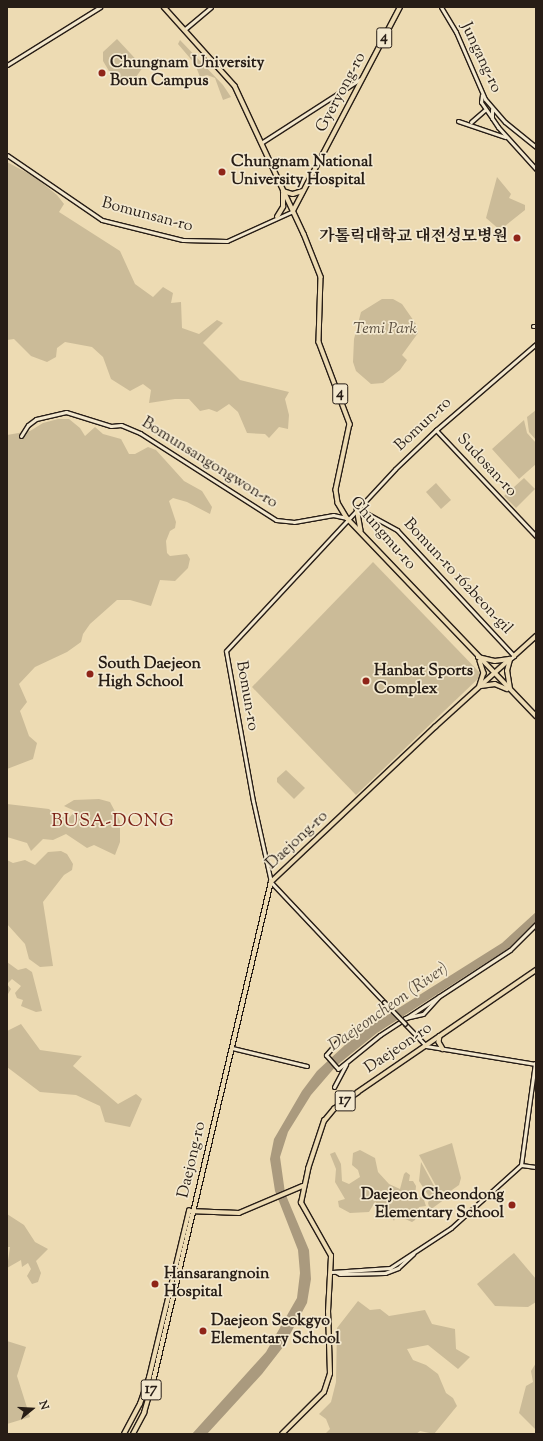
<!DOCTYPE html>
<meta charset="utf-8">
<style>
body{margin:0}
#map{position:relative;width:543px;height:1441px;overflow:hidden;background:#eddbb3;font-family:"Sorts Mill Goudy","Noto Serif KR",serif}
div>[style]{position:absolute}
.green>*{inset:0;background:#cbbb98}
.water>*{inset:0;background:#aa9a7e}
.roads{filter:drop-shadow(1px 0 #271d16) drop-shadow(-1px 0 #271d16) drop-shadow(0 1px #271d16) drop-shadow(0 -1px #271d16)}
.secondary>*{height:3px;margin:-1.5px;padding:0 1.5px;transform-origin:1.5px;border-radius:1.5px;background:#f3e8ce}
.primary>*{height:3.5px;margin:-1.75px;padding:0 1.75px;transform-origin:1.75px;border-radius:1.75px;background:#eddbb3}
.bridges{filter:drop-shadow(1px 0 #271d16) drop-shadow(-1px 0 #271d16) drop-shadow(0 1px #271d16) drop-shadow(0 -1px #271d16)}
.secondary-bridge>*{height:3px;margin:-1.5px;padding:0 1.5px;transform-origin:1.5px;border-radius:1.5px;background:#f3e8ce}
.dots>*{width:11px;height:11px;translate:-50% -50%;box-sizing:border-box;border:2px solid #f3e8ce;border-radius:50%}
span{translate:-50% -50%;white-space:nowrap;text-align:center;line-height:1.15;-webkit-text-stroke:3.5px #f3e8ce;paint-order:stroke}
.shield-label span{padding:1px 3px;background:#f3e8ce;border:1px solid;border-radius:3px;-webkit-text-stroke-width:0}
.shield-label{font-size:15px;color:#271d16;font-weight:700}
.street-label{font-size:16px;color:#271d16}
.poi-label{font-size:16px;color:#271d16;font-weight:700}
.left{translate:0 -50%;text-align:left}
.right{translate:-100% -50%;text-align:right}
.park-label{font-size:16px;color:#584c3d;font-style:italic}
.water-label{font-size:17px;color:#5b4f40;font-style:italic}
.quarter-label{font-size:18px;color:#7a1f14;letter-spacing:1px}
.frame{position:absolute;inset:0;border:8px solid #271d16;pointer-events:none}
.north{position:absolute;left:12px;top:1389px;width:40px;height:40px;-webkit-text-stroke:3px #f3e8ce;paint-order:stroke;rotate:72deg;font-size:11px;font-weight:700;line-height:16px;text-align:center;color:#271d16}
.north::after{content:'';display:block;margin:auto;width:14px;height:18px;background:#271d16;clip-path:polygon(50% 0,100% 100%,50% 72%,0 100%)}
</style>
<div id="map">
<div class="green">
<i style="clip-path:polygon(117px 39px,143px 67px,136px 77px,126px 82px,112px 76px,103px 61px,103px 52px)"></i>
<i style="clip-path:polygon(180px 40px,223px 85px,231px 97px,223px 100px,215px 78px,207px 75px,200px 77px,195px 64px,178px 44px)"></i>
<i style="clip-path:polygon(7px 162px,35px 177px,57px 195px,64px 204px,59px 212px,120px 251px,135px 284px,153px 297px,163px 287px,173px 293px,171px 303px,181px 302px,182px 328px,199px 334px,217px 320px,223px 323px,203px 343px,240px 380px,289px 392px,285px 399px,289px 415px,288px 429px,279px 427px,269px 438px,265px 434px,247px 433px,238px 412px,229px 404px,217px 412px,209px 409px,200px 411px,189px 399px,175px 399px,149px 403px,151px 390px,143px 384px,130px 391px,111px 379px,103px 357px,92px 347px,65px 342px,57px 348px,56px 357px,47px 362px,31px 356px,14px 339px,7px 340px)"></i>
<i style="clip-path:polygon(497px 177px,511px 194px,509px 198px,525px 205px,525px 210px,500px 230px,486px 218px)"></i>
<i style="clip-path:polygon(382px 299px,393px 299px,402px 304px,416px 324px,418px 333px,402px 355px,407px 360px,400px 370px,383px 383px,371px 384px,356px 371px,353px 362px,354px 339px,361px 312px)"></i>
<i style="clip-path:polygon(536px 410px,536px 440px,529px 432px,527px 417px)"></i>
<i style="clip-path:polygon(58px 419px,69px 419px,80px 428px,85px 436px,95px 427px,103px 434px,121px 439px,129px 454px,135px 454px,148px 447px,156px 450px,184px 481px,202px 491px,212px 507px,210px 514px,187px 502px,173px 498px,169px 501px,176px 522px,175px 528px,170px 531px,166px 541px,167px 553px,170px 556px,187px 554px,190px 559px,188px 568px,175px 581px,160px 580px,151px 606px,130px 600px,117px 600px,90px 624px,83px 634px,81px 642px,67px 652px,35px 667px,19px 684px,27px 702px,20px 711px,29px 736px,37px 743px,33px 759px,7px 769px,7px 435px,30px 431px,43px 423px)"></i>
<i style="clip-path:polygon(524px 420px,527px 433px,536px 443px,536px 464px,519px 479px,492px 449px)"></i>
<i style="clip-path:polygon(524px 478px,535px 489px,516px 508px,504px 496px)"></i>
<i style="clip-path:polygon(436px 483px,451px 500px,441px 509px,426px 492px)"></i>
<i style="clip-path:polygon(373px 562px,482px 675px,356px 795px,252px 687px)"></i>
<i style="clip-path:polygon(286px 770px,305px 788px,294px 799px,277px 782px,277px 778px)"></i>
<i style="clip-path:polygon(99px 799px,110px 802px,120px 821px,120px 842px,115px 855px,94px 845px,87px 848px,66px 834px,53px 840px,43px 839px,31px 851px,27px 843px,7px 837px,7px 804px,49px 809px,57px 816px,69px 818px,75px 811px,64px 806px,74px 800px)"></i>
<i style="clip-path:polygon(61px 851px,67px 854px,73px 864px,72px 870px,64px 875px,43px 902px,53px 966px,40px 967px,29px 959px,25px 944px,7px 924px,7px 860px,13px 863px,25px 860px,35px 865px,48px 852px)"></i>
<i style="clip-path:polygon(7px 962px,18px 970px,26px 968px,32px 972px,42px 1011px,36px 1012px,21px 1006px,23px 1000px,17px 998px,15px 993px,21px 986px,12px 979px,7px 984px,11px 989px,8px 994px,7px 992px)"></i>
<i style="clip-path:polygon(21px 1024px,40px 1050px,82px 1056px,73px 1066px,118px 1104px,136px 1094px,142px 1099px,130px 1127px,105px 1122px,100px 1106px,76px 1095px,40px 1092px,7px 1067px,7px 1031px)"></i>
<i style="clip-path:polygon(452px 1143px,461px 1178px,459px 1185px,442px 1197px,419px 1155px)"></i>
<i style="clip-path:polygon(360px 1150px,375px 1158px,378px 1172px,389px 1184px,400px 1189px,404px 1174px,406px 1172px,410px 1175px,409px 1181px,413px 1181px,416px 1186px,415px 1198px,423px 1197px,426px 1206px,419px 1207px,415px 1220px,412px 1222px,396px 1215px,394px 1221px,389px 1212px,375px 1202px,369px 1212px,350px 1213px,339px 1207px,338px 1201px,345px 1199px,335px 1182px,336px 1169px,330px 1154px,335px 1152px,341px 1164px,342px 1181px,349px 1184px,360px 1177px,358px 1170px,352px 1165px,353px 1153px)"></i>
<i style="clip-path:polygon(421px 1162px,440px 1197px,445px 1199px,430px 1210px,428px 1203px,430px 1198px,419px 1181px)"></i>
<i style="clip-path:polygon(7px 1214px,24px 1225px,35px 1242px,48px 1249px,36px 1261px,41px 1273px,38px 1282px,32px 1284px,27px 1276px,31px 1269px,28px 1263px,22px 1267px,21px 1260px,7px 1268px,10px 1247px,7px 1247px)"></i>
<i style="clip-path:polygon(514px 1253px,536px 1279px,536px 1302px,528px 1307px,495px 1306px,477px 1284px)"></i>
<i style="clip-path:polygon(358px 1301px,370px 1310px,380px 1309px,389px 1316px,425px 1310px,432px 1324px,455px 1329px,456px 1349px,470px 1357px,458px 1369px,428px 1345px,407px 1349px,413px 1360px,426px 1365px,438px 1374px,446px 1393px,453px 1398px,457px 1406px,434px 1434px,420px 1431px,416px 1434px,325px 1434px,330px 1429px,326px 1419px,319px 1414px,331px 1402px,336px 1382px,337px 1328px)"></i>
<i style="clip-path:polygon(7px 1341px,26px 1347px,17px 1376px,30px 1417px,7px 1424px)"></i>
<i style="clip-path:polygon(536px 1363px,536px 1430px,519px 1413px,526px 1386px,533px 1382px,531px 1371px)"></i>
</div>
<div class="water">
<i style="clip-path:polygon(536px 912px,536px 921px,509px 948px,377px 1033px,336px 1066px,311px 1095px,288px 1132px,280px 1157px,285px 1193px,309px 1250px,311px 1279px,307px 1303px,283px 1347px,262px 1374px,207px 1434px,192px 1434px,266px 1352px,297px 1298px,300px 1273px,298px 1250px,275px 1191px,270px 1159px,274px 1139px,302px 1091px,317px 1071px,345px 1045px,370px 1026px,502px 943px)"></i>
</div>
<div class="roads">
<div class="secondary">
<i style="left:441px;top:7px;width:29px;rotate:59deg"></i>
<i style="left:456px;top:32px;width:73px;rotate:66.6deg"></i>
<i style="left:485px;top:99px;width:30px;rotate:49deg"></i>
<i style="left:505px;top:122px;width:40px;rotate:39deg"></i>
<i style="left:185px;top:29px;width:34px;rotate:-40deg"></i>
<i style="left:7px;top:65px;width:110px;rotate:-31.9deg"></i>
<i style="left:482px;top:95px;width:7px;rotate:98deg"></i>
<i style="left:481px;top:102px;width:19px;rotate:55deg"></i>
<i style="left:492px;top:109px;width:9px;rotate:90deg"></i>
<i style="left:492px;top:118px;width:11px;rotate:56deg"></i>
<i style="left:498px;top:127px;width:57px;rotate:47.9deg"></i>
<i style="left:458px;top:121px;width:50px;rotate:18.8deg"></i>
<i style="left:471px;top:122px;width:18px;rotate:-41deg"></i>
<i style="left:261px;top:143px;width:120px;rotate:-32.8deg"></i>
<i style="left:7px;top:155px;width:115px;rotate:34.4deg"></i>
<i style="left:102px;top:220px;width:83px;rotate:13.9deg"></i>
<i style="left:183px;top:240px;width:44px;rotate:1.3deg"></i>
<i style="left:227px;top:241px;width:72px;rotate:-24.4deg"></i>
<i style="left:533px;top:326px;width:3px"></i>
<i style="left:436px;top:430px;width:146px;rotate:46.7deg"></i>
<i style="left:21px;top:436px;width:13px;rotate:-58deg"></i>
<i style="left:28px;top:425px;width:10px;rotate:-37deg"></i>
<i style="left:36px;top:419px;width:31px;rotate:-13deg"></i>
<i style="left:66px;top:412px;width:47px;rotate:17.3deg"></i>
<i style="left:111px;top:426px;width:10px;rotate:-6deg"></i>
<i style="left:121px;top:425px;width:21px;rotate:23deg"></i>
<i style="left:140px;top:433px;width:161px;rotate:32.6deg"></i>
<i style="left:276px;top:520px;width:18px;rotate:6deg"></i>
<i style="left:294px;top:522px;width:40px;rotate:-10deg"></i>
<i style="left:333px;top:515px;width:14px;rotate:12deg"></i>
<i style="left:357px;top:508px;width:46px;rotate:28.8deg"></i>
<i style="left:397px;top:530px;width:172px;rotate:47.1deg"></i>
<i style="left:514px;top:656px;width:5px;rotate:143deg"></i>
<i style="left:384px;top:1002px;width:165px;rotate:-133.3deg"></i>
<i style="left:271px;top:882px;width:83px;rotate:-102.5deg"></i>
<i style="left:253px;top:801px;width:152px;rotate:-100.2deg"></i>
<i style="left:226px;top:651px;width:248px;rotate:-47.1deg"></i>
<i style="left:395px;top:469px;width:57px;rotate:-43.6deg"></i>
<i style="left:436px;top:430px;width:132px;rotate:-40.7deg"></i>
<i style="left:405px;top:1018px;width:18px;rotate:-13deg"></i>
<i style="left:423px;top:1014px;width:24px;rotate:-48deg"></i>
<i style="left:405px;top:1024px;width:30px;rotate:46deg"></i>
<i style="left:426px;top:1046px;width:111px;rotate:9.3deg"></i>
<i style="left:338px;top:1036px;width:4px;rotate:76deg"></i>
<i style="left:339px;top:1040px;width:20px;rotate:131deg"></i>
<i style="left:326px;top:1055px;width:18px;rotate:49deg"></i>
<i style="left:338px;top:1069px;width:54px;rotate:-39deg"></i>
<i style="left:380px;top:1035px;width:155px;rotate:-33.2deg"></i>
<i style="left:510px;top:950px;width:37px;rotate:-45deg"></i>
<i style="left:232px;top:1048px;width:77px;rotate:13.5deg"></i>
<i style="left:334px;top:1087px;width:26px;rotate:-62deg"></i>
<i style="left:521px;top:1165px;width:15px;rotate:8deg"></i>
<i style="left:332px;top:1272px;width:58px;rotate:-3.9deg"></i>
<i style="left:390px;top:1268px;width:73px;rotate:-33.3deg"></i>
<i style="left:451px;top:1228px;width:94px;rotate:-42deg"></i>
<i style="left:521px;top:1165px;width:103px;rotate:-82.2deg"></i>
<i style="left:336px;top:1272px;width:4px;rotate:27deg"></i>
<i style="left:340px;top:1274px;width:45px;rotate:-1.3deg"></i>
<i style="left:385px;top:1273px;width:14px;rotate:-21deg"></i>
<i style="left:398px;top:1268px;width:21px;rotate:-43deg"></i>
</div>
<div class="primary">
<i style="left:164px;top:7px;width:106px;rotate:48.1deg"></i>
<i style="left:235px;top:86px;width:163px;rotate:65deg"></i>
<i style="left:304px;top:234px;width:46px;rotate:68.4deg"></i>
<i style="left:321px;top:277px;width:65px;rotate:91.8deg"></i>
<i style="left:319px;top:342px;width:88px;rotate:69.3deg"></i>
<i style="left:350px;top:424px;width:67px;rotate:102deg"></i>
<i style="left:336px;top:490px;width:13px;rotate:81deg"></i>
<i style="left:338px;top:503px;width:17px;rotate:59deg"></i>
<i style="left:347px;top:518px;width:274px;rotate:46.3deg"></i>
<i style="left:283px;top:191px;width:10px;rotate:17deg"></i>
<i style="left:293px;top:194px;width:10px;rotate:-17deg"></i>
<i style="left:293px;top:211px;width:230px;rotate:-62.3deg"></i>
<i style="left:277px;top:217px;width:12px;rotate:-59deg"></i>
<i style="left:283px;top:207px;width:13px;rotate:-90deg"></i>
<i style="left:357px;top:508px;width:23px;rotate:80deg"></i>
<i style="left:514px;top:656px;width:30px;rotate:-42deg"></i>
<i style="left:478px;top:657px;width:17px;rotate:13deg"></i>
<i style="left:495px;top:661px;width:14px;rotate:-8deg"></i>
<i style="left:480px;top:661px;width:13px;rotate:72deg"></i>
<i style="left:484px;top:673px;width:13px;rotate:108deg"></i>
<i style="left:481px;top:686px;width:14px;rotate:-8deg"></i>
<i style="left:495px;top:684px;width:13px;rotate:23deg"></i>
<i style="left:510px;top:689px;width:18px;rotate:-99deg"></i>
<i style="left:507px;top:671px;width:11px;rotate:-75deg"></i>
<i style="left:440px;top:1036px;width:6px;rotate:99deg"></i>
<i style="left:439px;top:1042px;width:8px;rotate:60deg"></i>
<i style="left:124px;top:1434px;width:34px;rotate:-62deg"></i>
<i style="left:140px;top:1404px;width:28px;rotate:-71deg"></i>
<i style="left:149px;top:1378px;width:172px;rotate:-76.5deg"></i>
<i style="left:189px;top:1211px;width:50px;rotate:2.3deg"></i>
<i style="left:239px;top:1213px;width:69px;rotate:-22.9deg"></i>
<i style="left:133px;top:1434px;width:24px;rotate:-62deg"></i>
<i style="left:144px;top:1413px;width:36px;rotate:-74deg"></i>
<i style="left:154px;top:1378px;width:510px;rotate:-76.73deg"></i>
<i style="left:271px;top:882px;width:226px;rotate:-43.4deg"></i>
<i style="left:435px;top:727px;width:101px;rotate:-42.2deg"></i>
<i style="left:282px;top:1434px;width:59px;rotate:-45deg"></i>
<i style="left:324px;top:1392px;width:19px;rotate:-72deg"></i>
<i style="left:330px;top:1374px;width:62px;rotate:-91.8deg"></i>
<i style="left:328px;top:1312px;width:56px;rotate:-86.9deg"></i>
<i style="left:331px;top:1256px;width:61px;rotate:-119.5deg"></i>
<i style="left:301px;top:1203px;width:35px;rotate:-78deg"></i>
<i style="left:308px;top:1169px;width:51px;rotate:-71.6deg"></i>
<i style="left:324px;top:1121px;width:16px;rotate:-50deg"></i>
<i style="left:334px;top:1109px;width:29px;rotate:-35deg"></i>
<i style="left:358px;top:1092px;width:216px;rotate:-34.4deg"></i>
</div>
</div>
<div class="bridges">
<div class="secondary-bridge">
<i style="left:384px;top:1002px;width:30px;rotate:46deg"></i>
</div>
</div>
<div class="dots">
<i style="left:102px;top:73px;background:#8f2418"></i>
<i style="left:222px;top:172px;background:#8f2418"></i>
<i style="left:517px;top:238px;background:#8f2418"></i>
<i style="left:90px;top:674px;background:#8f2418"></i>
<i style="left:366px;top:681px;background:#8f2418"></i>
<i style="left:512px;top:1205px;background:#8f2418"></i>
<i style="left:155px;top:1284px;background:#8f2418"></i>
<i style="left:203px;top:1331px;background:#8f2418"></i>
</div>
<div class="shield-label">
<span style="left:384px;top:38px">4</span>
<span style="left:340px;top:394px">4</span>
<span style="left:345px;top:1101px">17</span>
<span style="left:151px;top:1390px">17</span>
</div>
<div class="street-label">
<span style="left:480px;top:58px;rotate:65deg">Jungang-ro</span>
<span style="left:342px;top:93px;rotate:-62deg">Gyeryong-ro</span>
<span style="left:147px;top:216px;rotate:15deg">Bomunsan-ro</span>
<span style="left:424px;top:425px;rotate:-43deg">Bomun-ro</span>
<span style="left:209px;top:464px;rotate:32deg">Bomunsangongwon-ro</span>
<span style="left:486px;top:466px;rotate:47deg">Sudosan-ro</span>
<span style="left:382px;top:534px;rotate:49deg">Chungmu-ro</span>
<span style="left:457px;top:577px;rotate:47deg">Bomun-ro 162beon-gil</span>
<span style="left:246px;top:696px;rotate:80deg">Bomun-ro</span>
<span style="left:298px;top:841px;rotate:-43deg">Daejong-ro</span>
<span style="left:399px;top:1049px;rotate:-34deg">Daejeon-ro</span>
<span style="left:193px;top:1160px;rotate:-77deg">Daejong-ro</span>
</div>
<div class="poi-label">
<span class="left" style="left:110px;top:73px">Chungnam University<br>Boun Campus</span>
<span class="left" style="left:231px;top:172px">Chungnam National<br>University Hospital</span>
<span class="right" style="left:508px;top:238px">가톨릭대학교 대전성모병원</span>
<span class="left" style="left:98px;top:674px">South Daejeon<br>High School</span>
<span class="left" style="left:374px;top:681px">Hanbat Sports<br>Complex</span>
<span class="right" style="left:504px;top:1205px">Daejeon Cheondong<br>Elementary School</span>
<span class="left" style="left:164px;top:1284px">Hansarangnoin<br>Hospital</span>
<span class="left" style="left:211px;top:1331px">Daejeon Seokgyo<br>Elementary School</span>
</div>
<div class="park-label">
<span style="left:385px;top:330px">Temi Park</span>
</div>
<div class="water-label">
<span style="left:389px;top:1008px;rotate:-35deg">Daejeoncheon (River)</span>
</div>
<div class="quarter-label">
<span style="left:113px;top:822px">BUSA-DONG</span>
</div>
<div class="frame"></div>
<div class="north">N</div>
</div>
